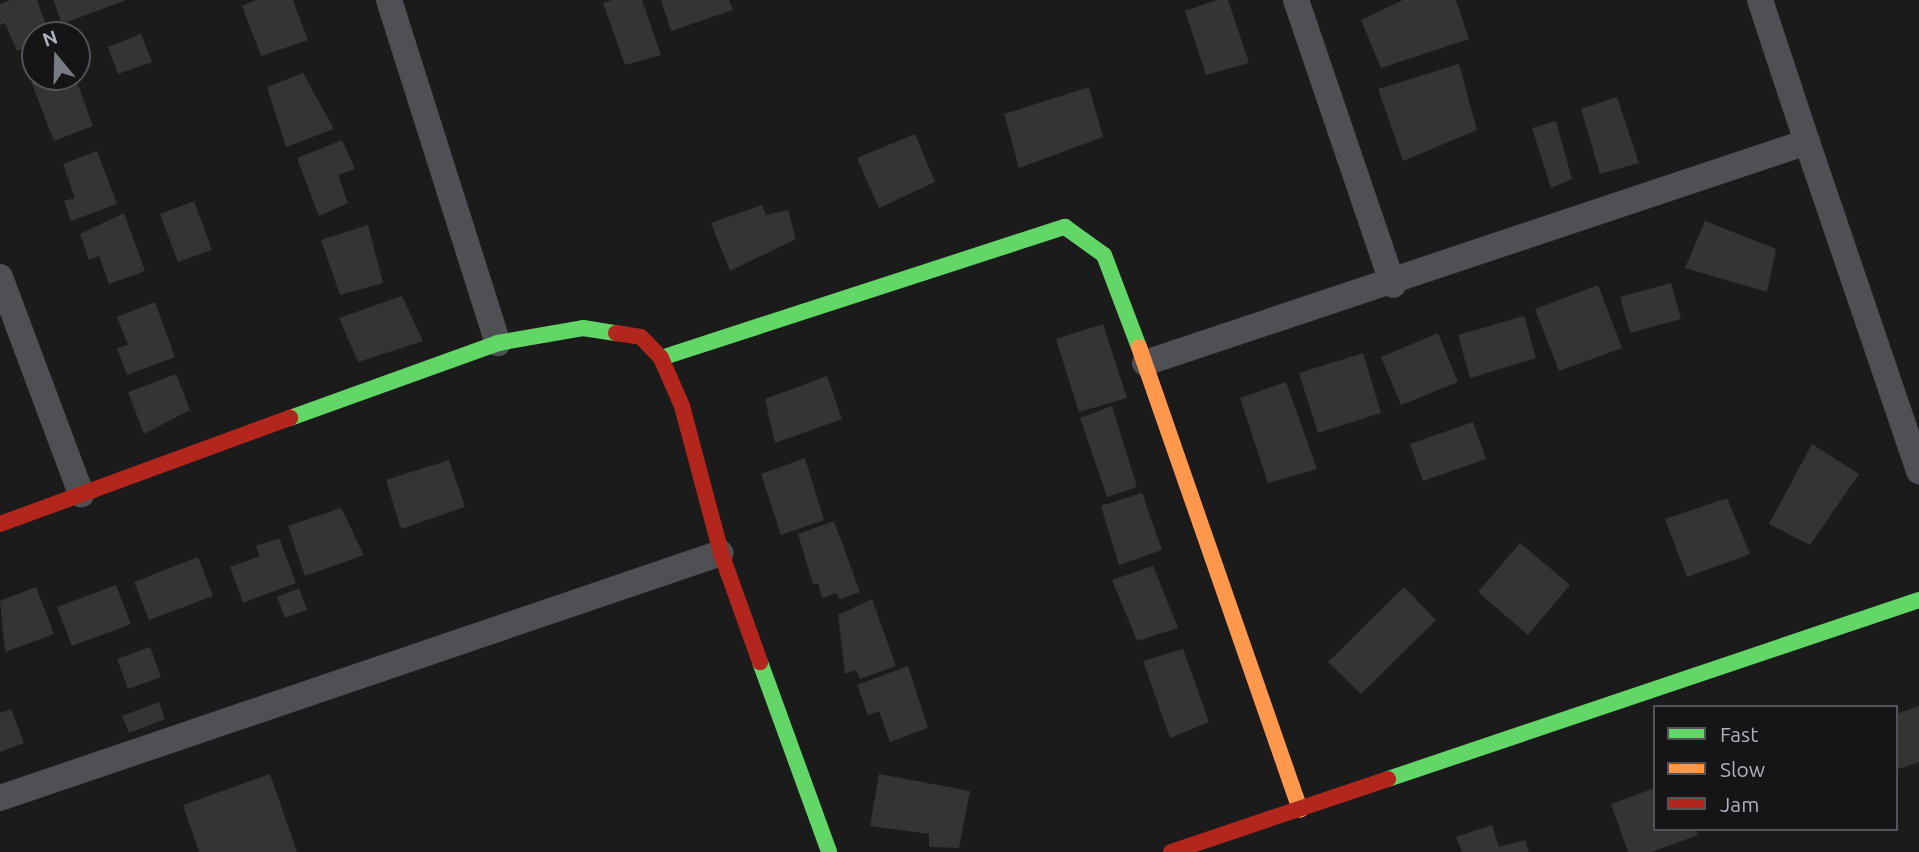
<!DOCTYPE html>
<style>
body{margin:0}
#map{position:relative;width:1919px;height:852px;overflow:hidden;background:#1b1b1b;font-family:Ubuntu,sans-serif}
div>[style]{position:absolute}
.building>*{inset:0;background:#343435}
.street>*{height:26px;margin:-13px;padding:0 13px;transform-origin:13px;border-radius:13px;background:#4f5054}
.fast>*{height:16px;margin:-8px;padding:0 8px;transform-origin:8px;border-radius:8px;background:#63d668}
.slow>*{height:16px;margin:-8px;padding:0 8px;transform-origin:8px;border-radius:8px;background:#ff974d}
.jam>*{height:16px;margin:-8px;padding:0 8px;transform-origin:8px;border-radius:8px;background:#b3261e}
span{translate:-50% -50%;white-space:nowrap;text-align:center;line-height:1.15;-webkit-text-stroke:6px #151517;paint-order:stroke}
.legend{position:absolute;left:1653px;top:705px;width:245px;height:126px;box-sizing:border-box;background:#151517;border:2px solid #525359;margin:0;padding:9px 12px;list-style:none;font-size:21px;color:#adb1bb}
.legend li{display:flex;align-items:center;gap:14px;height:35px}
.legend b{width:35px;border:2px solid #525359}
.north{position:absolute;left:21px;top:21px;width:70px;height:70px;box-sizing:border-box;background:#151517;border:2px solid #525359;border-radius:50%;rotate:341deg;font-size:19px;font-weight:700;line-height:28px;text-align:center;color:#adb1bb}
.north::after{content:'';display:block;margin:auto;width:24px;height:32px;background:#7a7c83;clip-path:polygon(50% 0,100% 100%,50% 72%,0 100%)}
</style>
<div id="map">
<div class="building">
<i style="clip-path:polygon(11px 0,37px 0,50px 35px,35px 35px,35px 44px,17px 51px,5px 23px,0 25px,0 4px)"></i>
<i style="clip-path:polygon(53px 0,126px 0,62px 24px)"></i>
<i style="clip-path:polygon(256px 0,293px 0,308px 40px,261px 56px,242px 6px)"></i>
<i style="clip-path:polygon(612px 0,642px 0,661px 55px,625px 65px,603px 3px)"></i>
<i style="clip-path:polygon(661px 0,729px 0,733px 10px,671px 31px)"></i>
<i style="clip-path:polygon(1217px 0,1228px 0,1249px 63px,1206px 75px,1185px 11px)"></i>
<i style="clip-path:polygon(1403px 0,1456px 0,1469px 39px,1381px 68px,1361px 20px)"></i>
<i style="clip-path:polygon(141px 34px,152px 62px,118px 74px,108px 47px)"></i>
<i style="clip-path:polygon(1459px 64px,1477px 130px,1403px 161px,1378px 89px)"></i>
<i style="clip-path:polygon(303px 73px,334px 129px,286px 147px,267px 87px)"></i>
<i style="clip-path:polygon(42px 77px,75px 77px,93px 126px,54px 141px,31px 81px)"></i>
<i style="clip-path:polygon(1089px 87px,1103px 137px,1019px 168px,1004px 114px)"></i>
<i style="clip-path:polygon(1617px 97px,1639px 163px,1600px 174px,1581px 109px)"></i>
<i style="clip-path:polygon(1556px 121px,1572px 179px,1551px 188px,1532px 128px)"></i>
<i style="clip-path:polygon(915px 134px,935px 182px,879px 208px,857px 158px)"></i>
<i style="clip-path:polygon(342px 140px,355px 169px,338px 175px,348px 203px,319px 216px,297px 158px)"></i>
<i style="clip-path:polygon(97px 151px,117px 204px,71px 221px,64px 201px,75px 198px,63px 164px)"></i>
<i style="clip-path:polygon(194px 201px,212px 250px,178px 262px,160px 214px)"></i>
<i style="clip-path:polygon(762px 205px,766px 215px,788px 210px,796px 239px,730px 271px,711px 223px)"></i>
<i style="clip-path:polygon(124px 213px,145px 271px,109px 284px,99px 256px,89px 260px,80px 234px)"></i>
<i style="clip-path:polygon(1705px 221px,1776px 249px,1767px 292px,1685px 268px)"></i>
<i style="clip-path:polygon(368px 225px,383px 283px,340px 295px,321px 240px)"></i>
<i style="clip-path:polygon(1671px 283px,1681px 319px,1630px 333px,1620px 297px)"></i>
<i style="clip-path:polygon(1598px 285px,1622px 348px,1559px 371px,1535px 309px)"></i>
<i style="clip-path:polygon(402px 296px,423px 341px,358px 362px,339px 318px)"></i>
<i style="clip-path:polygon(155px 302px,175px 357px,127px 375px,117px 348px,128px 345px,117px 317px)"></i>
<i style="clip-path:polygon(1524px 316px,1536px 358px,1470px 378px,1458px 335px)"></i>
<i style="clip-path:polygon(1103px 324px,1127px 398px,1079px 412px,1056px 339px)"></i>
<i style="clip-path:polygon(1438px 333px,1458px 382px,1401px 405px,1381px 357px)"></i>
<i style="clip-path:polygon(1363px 353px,1381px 413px,1318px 433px,1299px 373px)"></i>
<i style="clip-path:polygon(176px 374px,190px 410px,144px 434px,128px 392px)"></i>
<i style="clip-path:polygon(827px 376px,842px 419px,775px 443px,765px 399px)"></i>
<i style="clip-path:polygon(1286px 382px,1317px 469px,1268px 483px,1240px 398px)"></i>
<i style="clip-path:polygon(1112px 406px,1137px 487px,1107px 497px,1080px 418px)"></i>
<i style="clip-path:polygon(1473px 422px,1486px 459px,1423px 481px,1410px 444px)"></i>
<i style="clip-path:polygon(1812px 444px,1859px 474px,1810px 545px,1769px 524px)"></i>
<i style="clip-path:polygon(805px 458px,824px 520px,781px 535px,761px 474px)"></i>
<i style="clip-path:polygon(449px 460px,465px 507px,401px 529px,386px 480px)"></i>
<i style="clip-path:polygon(1142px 493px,1162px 550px,1119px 565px,1101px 506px)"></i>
<i style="clip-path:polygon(1727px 498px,1750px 554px,1687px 577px,1665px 519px)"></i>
<i style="clip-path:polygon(341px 508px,364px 555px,305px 576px,288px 526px)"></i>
<i style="clip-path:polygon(834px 521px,860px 592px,840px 599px,836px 593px,822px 598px,818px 583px,813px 584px,798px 534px)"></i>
<i style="clip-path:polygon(279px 538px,296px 583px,243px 603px,230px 567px,260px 556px,256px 546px)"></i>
<i style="clip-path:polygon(1520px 543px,1570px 585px,1528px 635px,1478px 592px)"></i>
<i style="clip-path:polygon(198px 557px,213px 596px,149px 620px,134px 582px)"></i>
<i style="clip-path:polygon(1153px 566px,1178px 628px,1137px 641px,1112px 580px)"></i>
<i style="clip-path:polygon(116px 585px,131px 624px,72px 646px,57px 607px)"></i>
<i style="clip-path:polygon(36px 587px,54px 634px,5px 652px,0 601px)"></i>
<i style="clip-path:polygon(1404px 587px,1436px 620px,1361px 694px,1328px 662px)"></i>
<i style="clip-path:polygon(299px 588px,307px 610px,285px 618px,277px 597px)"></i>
<i style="clip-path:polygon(872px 599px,896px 666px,860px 679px,856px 670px,845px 674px,838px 615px)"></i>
<i style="clip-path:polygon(150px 647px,161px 677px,128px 689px,117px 659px)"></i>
<i style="clip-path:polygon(1183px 649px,1209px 722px,1170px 738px,1143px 661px)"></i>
<i style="clip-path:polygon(908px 666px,928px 728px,890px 742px,879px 711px,868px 715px,857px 685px)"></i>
<i style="clip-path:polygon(159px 702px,165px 719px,129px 733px,122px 716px)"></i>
<i style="clip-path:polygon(1919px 706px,1919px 762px,1896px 770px,1896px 714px)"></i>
<i style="clip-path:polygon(11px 709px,24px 743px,0 752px,0 713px)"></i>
<i style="clip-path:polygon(270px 774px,297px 852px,199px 852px,183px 805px)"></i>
<i style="clip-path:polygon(879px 774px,970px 791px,959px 848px,929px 847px,929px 834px,870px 826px)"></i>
<i style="clip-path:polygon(1655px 788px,1655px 829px,1695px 829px,1698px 835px,1652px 852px,1628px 852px,1611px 804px)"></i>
<i style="clip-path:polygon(1492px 825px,1499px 847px,1525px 840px,1529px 852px,1462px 852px,1456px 837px)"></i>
</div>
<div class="street">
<i style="left:389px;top:0;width:360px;rotate:72.4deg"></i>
<i style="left:1296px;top:0;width:301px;rotate:71.2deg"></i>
<i style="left:1760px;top:0;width:150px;rotate:71.7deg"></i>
<i style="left:0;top:277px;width:232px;rotate:69.5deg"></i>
<i style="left:1145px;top:363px;width:698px;rotate:-18.46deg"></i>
<i style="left:1807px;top:142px;width:348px;rotate:71.2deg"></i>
<i style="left:0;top:798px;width:761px;rotate:-18.77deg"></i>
</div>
<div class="fast">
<i style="left:661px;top:358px;width:425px;rotate:-18deg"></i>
<i style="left:1065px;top:227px;width:48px;rotate:35.7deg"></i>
<i style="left:1104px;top:255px;width:98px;rotate:69.2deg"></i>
<i style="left:290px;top:418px;width:221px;rotate:-19.8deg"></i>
<i style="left:498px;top:343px;width:86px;rotate:-10deg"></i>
<i style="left:583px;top:328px;width:33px;rotate:9deg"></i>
<i style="left:760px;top:662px;width:202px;rotate:70deg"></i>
<i style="left:1388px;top:779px;width:560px;rotate:-18.63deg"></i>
</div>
<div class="slow">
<i style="left:1139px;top:347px;width:490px;rotate:70.8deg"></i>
</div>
<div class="jam">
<i style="left:616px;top:333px;width:25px;rotate:9deg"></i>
<i style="left:641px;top:337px;width:29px;rotate:46deg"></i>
<i style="left:661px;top:358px;width:52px;rotate:66.4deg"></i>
<i style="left:682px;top:406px;width:152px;rotate:75.1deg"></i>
<i style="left:721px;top:553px;width:116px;rotate:70.3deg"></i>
<i style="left:0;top:524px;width:309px;rotate:-20.1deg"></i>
<i style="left:1171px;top:852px;width:229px;rotate:-18.6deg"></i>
</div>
<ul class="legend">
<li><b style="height:9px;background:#63d668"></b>Fast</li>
<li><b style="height:9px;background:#ff974d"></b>Slow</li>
<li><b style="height:9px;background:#b3261e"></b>Jam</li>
</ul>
<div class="north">N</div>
</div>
